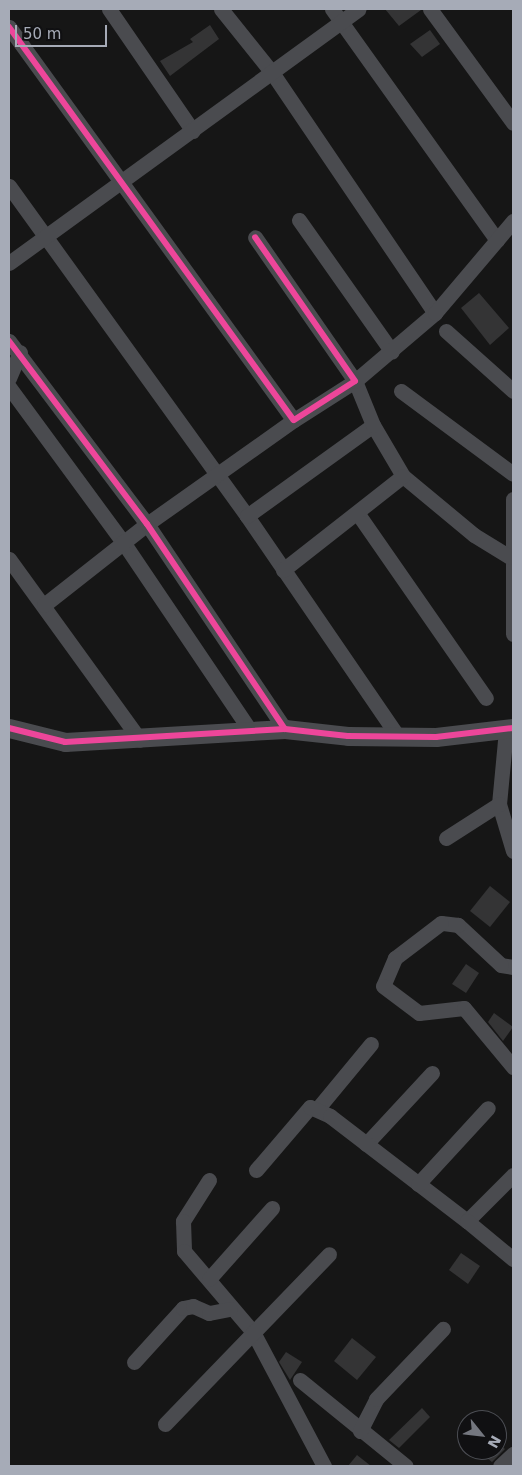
<!DOCTYPE html>
<style>
body{margin:0}
#map{position:relative;width:522px;height:1475px;overflow:hidden;background:#161616;font-family:"DejaVu Sans",sans-serif}
div>[style]{position:absolute}
.building>*{inset:0;background:#343435}
.minor>*{height:15px;margin:-7.5px;padding:0 7.5px;transform-origin:7.5px;border-radius:7.5px;background:#4a4b4f}
.tertiary>*{height:19px;margin:-9.5px;padding:0 9.5px;transform-origin:9.5px;border-radius:9.5px;background:#4a4b4f}
.cycleway>*{height:6px;margin:-3px;padding:0 3px;transform-origin:3px;border-radius:3px;background:#ed469a}
span{translate:-50% -50%;white-space:nowrap;text-align:center;line-height:1.15;-webkit-text-stroke:5px #101012;paint-order:stroke}
.frame{position:absolute;inset:0;border:10px solid #a6abb7;pointer-events:none}
.north{position:absolute;left:457px;top:1410px;width:50px;height:50px;box-sizing:border-box;background:#101012;border:1px solid #4c4e54;border-radius:50%;rotate:119deg;font-size:14px;font-weight:700;line-height:20px;text-align:center;color:#a6abb7}
.north::after{content:'';display:block;margin:auto;width:18px;height:22px;background:#74777f;clip-path:polygon(50% 0,100% 100%,50% 72%,0 100%)}
.scale{position:absolute;left:15px;top:25px;width:92px;height:22px;box-sizing:border-box;border:2px solid #a6abb7;border-top:0;padding-left:6px;font-size:15px;line-height:18px;white-space:nowrap;color:#a6abb7;-webkit-text-stroke:4px #101012;paint-order:stroke}
</style>
<div id="map">
<div class="building">
<i style="clip-path:polygon(385px 9px,421px 9px,421px 10px,399px 26px)"></i>
<i style="clip-path:polygon(210px 25px,219px 39px,170px 76px,160px 61px,193px 42px,190px 39px)"></i>
<i style="clip-path:polygon(430px 30px,440px 44px,422px 57px,410px 44px)"></i>
<i style="clip-path:polygon(479px 293px,509px 328px,490px 345px,461px 308px)"></i>
<i style="clip-path:polygon(490px 886px,510px 902px,490px 927px,470px 911px)"></i>
<i style="clip-path:polygon(466px 964px,479px 973px,466px 993px,452px 984px)"></i>
<i style="clip-path:polygon(494px 1013px,513px 1027px,503px 1041px,488px 1022px)"></i>
<i style="clip-path:polygon(461px 1253px,480px 1266px,468px 1284px,449px 1270px)"></i>
<i style="clip-path:polygon(352px 1338px,376px 1357px,357px 1380px,334px 1361px)"></i>
<i style="clip-path:polygon(286px 1352px,302px 1362px,290px 1380px,279px 1362px)"></i>
<i style="clip-path:polygon(422px 1408px,430px 1417px,399px 1448px,389px 1440px)"></i>
<i style="clip-path:polygon(497px 1442px,505px 1449px,492px 1462px,477px 1450px,497px 1450px)"></i>
<i style="clip-path:polygon(357px 1455px,371px 1466px,348px 1466px)"></i>
</div>
<div class="minor">
<i style="left:109px;top:9px;width:148px;rotate:55.5deg"></i>
<i style="left:221px;top:9px;width:83px;rotate:51.3deg"></i>
<i style="left:273px;top:74px;width:289px;rotate:55.9deg"></i>
<i style="left:332px;top:9px;width:284px;rotate:54.5deg"></i>
<i style="left:430px;top:9px;width:141px;rotate:53.9deg"></i>
<i style="left:9px;top:27px;width:485px;rotate:54.1deg"></i>
<i style="left:294px;top:420px;width:72px;rotate:-32.6deg"></i>
<i style="left:355px;top:381px;width:175px;rotate:-124.8deg"></i>
<i style="left:9px;top:186px;width:407px;rotate:54.2deg"></i>
<i style="left:247px;top:516px;width:269px;rotate:55.6deg"></i>
<i style="left:299px;top:220px;width:161px;rotate:54.8deg"></i>
<i style="left:9px;top:263px;width:432px;rotate:-36deg"></i>
<i style="left:446px;top:331px;width:90px;rotate:41.8deg"></i>
<i style="left:9px;top:341px;width:229px;rotate:53deg"></i>
<i style="left:147px;top:524px;width:247px;rotate:56.1deg"></i>
<i style="left:9px;top:378px;width:28px;rotate:-67deg"></i>
<i style="left:9px;top:387px;width:192px;rotate:53.7deg"></i>
<i style="left:123px;top:542px;width:229px;rotate:56deg"></i>
<i style="left:401px;top:391px;width:139px;rotate:36.5deg"></i>
<i style="left:513px;top:499px;width:135px;rotate:90deg"></i>
<i style="left:358px;top:514px;width:224px;rotate:55.2deg"></i>
<i style="left:247px;top:516px;width:155px;rotate:-35.8deg"></i>
<i style="left:510px;top:557px;width:42px;rotate:-148.6deg"></i>
<i style="left:474px;top:535px;width:92px;rotate:-140.3deg"></i>
<i style="left:403px;top:476px;width:59px;rotate:-120.5deg"></i>
<i style="left:373px;top:425px;width:48px;rotate:-112.2deg"></i>
<i style="left:355px;top:381px;width:105px;rotate:-40.4deg"></i>
<i style="left:435px;top:313px;width:121px;rotate:-49.7deg"></i>
<i style="left:9px;top:559px;width:223px;rotate:54.1deg"></i>
<i style="left:283px;top:570px;width:152px;rotate:-38.1deg"></i>
<i style="left:44px;top:605px;width:131px;rotate:-38.2deg"></i>
<i style="left:147px;top:524px;width:180px;rotate:-35.3deg"></i>
<i style="left:506px;top:730px;width:74px;rotate:95.4deg"></i>
<i style="left:499px;top:804px;width:49px;rotate:73.4deg"></i>
<i style="left:446px;top:838px;width:63px;rotate:-32.7deg"></i>
<i style="left:513px;top:967px;width:12px;rotate:-171deg"></i>
<i style="left:501px;top:965px;width:59px;rotate:-137.1deg"></i>
<i style="left:458px;top:925px;width:17px;rotate:-173deg"></i>
<i style="left:441px;top:923px;width:58px;rotate:142.7deg"></i>
<i style="left:395px;top:958px;width:30px;rotate:113deg"></i>
<i style="left:383px;top:986px;width:45px;rotate:36.9deg"></i>
<i style="left:419px;top:1013px;width:45px;rotate:-6.3deg"></i>
<i style="left:464px;top:1008px;width:77px;rotate:50.3deg"></i>
<i style="left:318px;top:1108px;width:83px;rotate:-50.4deg"></i>
<i style="left:366px;top:1144px;width:97px;rotate:-47.1deg"></i>
<i style="left:256px;top:1170px;width:83px;rotate:-49.4deg"></i>
<i style="left:310px;top:1107px;width:22px;rotate:24deg"></i>
<i style="left:330px;top:1116px;width:173px;rotate:37.5deg"></i>
<i style="left:467px;top:1221px;width:65px;rotate:-45deg"></i>
<i style="left:209px;top:1180px;width:49px;rotate:122.4deg"></i>
<i style="left:183px;top:1221px;width:30px;rotate:88deg"></i>
<i style="left:184px;top:1251px;width:106px;rotate:49.6deg"></i>
<i style="left:253px;top:1332px;width:152px;rotate:62.1deg"></i>
<i style="left:418px;top:1184px;width:103px;rotate:-47.4deg"></i>
<i style="left:467px;top:1221px;width:60px;rotate:39.6deg"></i>
<i style="left:209px;top:1279px;width:95px;rotate:-48.4deg"></i>
<i style="left:134px;top:1362px;width:73px;rotate:-47.8deg"></i>
<i style="left:183px;top:1308px;width:10px;rotate:-11deg"></i>
<i style="left:193px;top:1306px;width:17px;rotate:24deg"></i>
<i style="left:209px;top:1313px;width:21px;rotate:-11deg"></i>
<i style="left:300px;top:1380px;width:136px;rotate:39.1deg"></i>
<i style="left:165px;top:1424px;width:236px;rotate:-46deg"></i>
<i style="left:360px;top:1431px;width:36px;rotate:-63deg"></i>
<i style="left:376px;top:1399px;width:97px;rotate:-46.3deg"></i>
<i style="left:500px;top:1466px;width:18px;rotate:-43deg"></i>
</div>
<div class="tertiary">
<i style="left:9px;top:728px;width:58px;rotate:14deg"></i>
<i style="left:65px;top:742px;width:220px;rotate:-3.4deg"></i>
<i style="left:285px;top:729px;width:63px;rotate:6.3deg"></i>
<i style="left:348px;top:736px;width:88px;rotate:0.7deg"></i>
<i style="left:436px;top:737px;width:78px;rotate:-6.7deg"></i>
</div>
<div class="cycleway">
<i style="left:9px;top:27px;width:485px;rotate:54.1deg"></i>
<i style="left:294px;top:420px;width:72px;rotate:-32.6deg"></i>
<i style="left:355px;top:381px;width:175px;rotate:-124.8deg"></i>
<i style="left:9px;top:341px;width:229px;rotate:53deg"></i>
<i style="left:147px;top:524px;width:247px;rotate:56.1deg"></i>
<i style="left:9px;top:728px;width:58px;rotate:14deg"></i>
<i style="left:65px;top:742px;width:220px;rotate:-3.4deg"></i>
<i style="left:285px;top:729px;width:63px;rotate:6.3deg"></i>
<i style="left:348px;top:736px;width:88px;rotate:0.7deg"></i>
<i style="left:436px;top:737px;width:78px;rotate:-6.7deg"></i>
</div>
<div class="frame"></div>
<div class="north">N</div>
<div class="scale">50 m</div>
</div>
